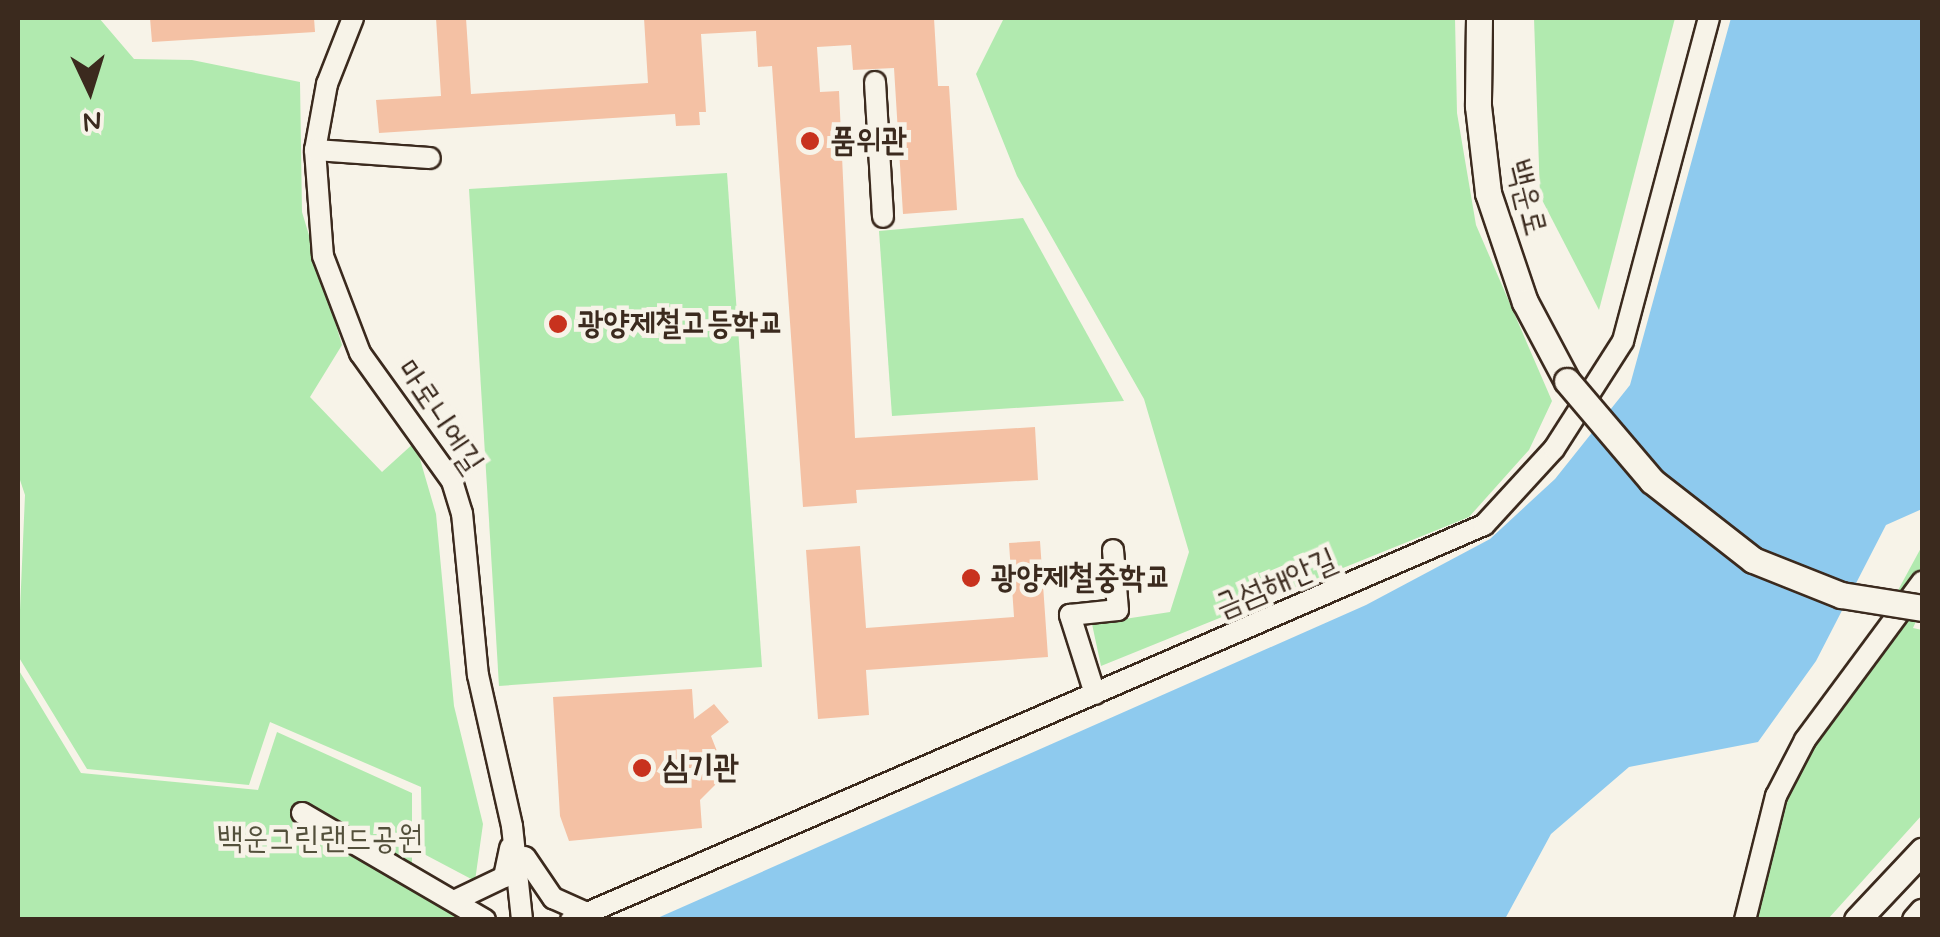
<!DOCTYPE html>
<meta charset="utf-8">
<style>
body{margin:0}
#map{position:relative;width:1940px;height:937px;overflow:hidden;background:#f7f3e8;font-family:Mynerve,"Poor Story",sans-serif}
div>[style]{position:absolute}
.green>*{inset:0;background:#b1eaaf}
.water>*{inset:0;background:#8ecaee}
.building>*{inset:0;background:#f4c1a4}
.roads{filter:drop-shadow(2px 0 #3b2a1e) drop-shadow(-2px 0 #3b2a1e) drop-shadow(0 2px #3b2a1e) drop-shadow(0 -2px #3b2a1e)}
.minor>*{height:20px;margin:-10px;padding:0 10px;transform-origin:10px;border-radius:10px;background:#f7f3e8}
.major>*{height:25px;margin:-12.5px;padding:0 12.5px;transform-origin:12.5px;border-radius:12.5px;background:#f7f3e8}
.bridges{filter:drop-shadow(2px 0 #3b2a1e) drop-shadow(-2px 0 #3b2a1e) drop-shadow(0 2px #3b2a1e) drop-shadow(0 -2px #3b2a1e)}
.major-bridge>*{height:25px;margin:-12.5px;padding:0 12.5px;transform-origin:12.5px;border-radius:12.5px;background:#f7f3e8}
.dots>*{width:28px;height:28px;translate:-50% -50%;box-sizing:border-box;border:5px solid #f7f3e8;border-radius:50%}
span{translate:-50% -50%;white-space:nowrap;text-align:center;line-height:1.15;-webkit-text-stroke:9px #f7f3e8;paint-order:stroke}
.poi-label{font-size:32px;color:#3b2a1e;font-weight:700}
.left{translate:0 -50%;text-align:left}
.street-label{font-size:32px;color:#3b2a1e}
.park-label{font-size:32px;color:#53503b}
.frame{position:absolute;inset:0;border:20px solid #3b2a1e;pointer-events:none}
.north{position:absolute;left:40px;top:40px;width:100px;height:100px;-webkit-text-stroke:8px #f7f3e8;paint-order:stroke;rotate:176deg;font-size:28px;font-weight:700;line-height:40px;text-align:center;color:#3b2a1e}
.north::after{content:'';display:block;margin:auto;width:35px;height:45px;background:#3b2a1e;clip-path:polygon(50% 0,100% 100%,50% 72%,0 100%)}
</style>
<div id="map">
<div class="green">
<i style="clip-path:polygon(18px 18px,99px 18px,134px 59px,192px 60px,300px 82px,302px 212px,342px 345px,310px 397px,382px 472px,415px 442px,436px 514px,454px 706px,483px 824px,475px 881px,422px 853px,421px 787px,270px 722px,249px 785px,87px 769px,18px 656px,25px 495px,18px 474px)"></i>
<i style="clip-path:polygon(1004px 18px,1455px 18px,1457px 113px,1476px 225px,1552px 401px,1529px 450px,1469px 517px,1101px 666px,1092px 624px,1170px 612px,1189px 552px,1144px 399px,1017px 176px,976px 74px)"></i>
<i style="clip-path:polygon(1534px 18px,1675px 18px,1599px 310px,1540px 196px)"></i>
<i style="clip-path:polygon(727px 173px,762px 667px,499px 686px,469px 189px)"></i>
<i style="clip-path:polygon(1023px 218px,1124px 401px,892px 416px,879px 231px)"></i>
<i style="clip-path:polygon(1922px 546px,1922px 608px,1913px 628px,1922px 630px,1922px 815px,1828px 919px,1756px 920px,1781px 806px)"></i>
<i style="clip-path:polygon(18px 669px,81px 773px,258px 790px,277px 732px,412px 793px,412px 881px,462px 919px,18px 919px)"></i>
</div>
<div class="water">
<i style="clip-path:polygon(1731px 18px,1922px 18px,1922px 509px,1886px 525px,1816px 661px,1758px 742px,1629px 767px,1551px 834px,1505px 919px,653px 920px,1366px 605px,1490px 539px,1555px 479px,1630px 385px)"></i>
</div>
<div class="building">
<i style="clip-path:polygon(150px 18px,314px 18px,315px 32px,152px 42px)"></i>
<i style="clip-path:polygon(436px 18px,466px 18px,471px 94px,648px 83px,644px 18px,934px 18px,938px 86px,949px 86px,957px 210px,903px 214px,894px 68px,853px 70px,851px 45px,817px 47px,820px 92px,839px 91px,855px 438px,1035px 427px,1038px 480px,856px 490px,857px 503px,803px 507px,772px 66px,758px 67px,756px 31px,701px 34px,706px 112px,699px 112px,700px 125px,676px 126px,675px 114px,379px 133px,376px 100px,441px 96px)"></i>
<i style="clip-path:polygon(1040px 541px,1048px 657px,866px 670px,869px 715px,818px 719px,806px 550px,860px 546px,866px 628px,1014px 617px,1009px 543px)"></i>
<i style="clip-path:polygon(692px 689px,694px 719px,714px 704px,729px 722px,711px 736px,726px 774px,700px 800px,702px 828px,569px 841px,560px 816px,553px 697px)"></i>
</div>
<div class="roads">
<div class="minor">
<i style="left:353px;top:18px;width:71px;rotate:111.5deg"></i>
<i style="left:327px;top:84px;width:67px;rotate:100.3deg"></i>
<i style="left:315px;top:150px;width:106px;rotate:85.7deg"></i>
<i style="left:323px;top:256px;width:104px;rotate:69.1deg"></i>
<i style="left:360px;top:353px;width:158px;rotate:54.3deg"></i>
<i style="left:452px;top:481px;width:34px;rotate:73deg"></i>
<i style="left:462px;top:513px;width:163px;rotate:84.4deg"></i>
<i style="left:478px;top:675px;width:155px;rotate:77.3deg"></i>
<i style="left:512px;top:826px;width:95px;rotate:83.9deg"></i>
<i style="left:875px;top:82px;width:135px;rotate:86.6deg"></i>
<i style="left:315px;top:150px;width:115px;rotate:4deg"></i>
<i style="left:1095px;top:694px;width:83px;rotate:-107.6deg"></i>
<i style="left:1070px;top:615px;width:48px;rotate:-5.9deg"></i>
<i style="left:1118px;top:610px;width:60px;rotate:-94.8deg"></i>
<i style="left:302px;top:813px;width:212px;rotate:30.3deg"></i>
<i style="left:525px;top:857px;width:50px;rotate:55.7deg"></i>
<i style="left:553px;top:898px;width:36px;rotate:24deg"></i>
<i style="left:454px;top:901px;width:55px;rotate:-25.6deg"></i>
<i style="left:504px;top:877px;width:30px;rotate:-78deg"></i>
<i style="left:571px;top:920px;width:995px;rotate:-23.4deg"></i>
<i style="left:1484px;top:525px;width:103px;rotate:-47.4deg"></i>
<i style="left:1554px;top:449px;width:128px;rotate:-57.4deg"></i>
<i style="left:1623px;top:341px;width:334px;rotate:-75.1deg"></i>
<i style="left:1745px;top:920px;width:128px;rotate:-76deg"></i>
<i style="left:1776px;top:796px;width:63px;rotate:-62.6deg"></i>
<i style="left:1805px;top:740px;width:197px;rotate:-53.5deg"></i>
</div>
<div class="major">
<i style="left:1479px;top:18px;width:88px;rotate:90.7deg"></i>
<i style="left:1478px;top:106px;width:88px;rotate:83.4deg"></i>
<i style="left:1488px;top:193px;width:115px;rotate:71.3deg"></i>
<i style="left:1525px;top:302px;width:89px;rotate:62deg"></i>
<i style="left:1857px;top:920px;width:95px;rotate:-46.7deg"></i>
<i style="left:1915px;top:920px;width:11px;rotate:-49deg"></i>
</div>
</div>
<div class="bridges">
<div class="major-bridge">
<i style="left:1567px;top:381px;width:131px;rotate:49.6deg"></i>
<i style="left:1652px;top:481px;width:128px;rotate:38deg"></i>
<i style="left:1753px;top:560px;width:95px;rotate:21.7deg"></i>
<i style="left:1841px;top:595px;width:82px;rotate:9.1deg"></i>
</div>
</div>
<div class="dots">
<i style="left:810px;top:141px;background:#c8321e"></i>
<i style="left:558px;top:324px;background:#c8321e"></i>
<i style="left:971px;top:578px;background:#c8321e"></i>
<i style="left:642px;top:768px;background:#c8321e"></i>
</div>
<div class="poi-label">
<span class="left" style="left:830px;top:141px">품위관</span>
<span class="left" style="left:578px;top:324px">광양제철고등학교</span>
<span class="left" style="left:991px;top:578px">광양제철중학교</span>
<span class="left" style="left:662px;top:768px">심기관</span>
</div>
<div class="street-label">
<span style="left:1526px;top:198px;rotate:76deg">백운로</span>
<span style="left:439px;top:417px;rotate:56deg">마로니에길</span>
<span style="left:1276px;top:584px;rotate:-23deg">금섬해안길</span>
</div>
<div class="park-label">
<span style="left:320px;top:839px">백운그린랜드공원</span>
</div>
<div class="frame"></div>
<div class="north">N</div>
</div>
